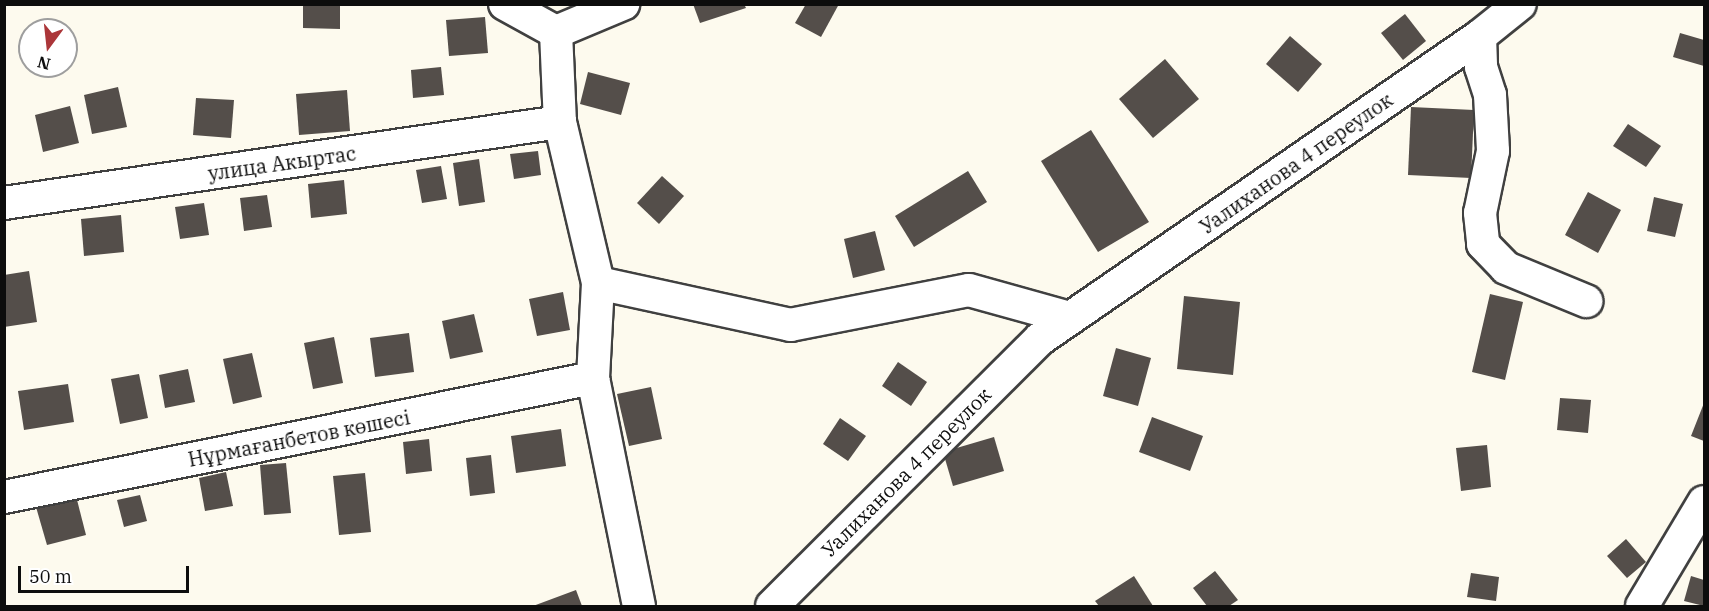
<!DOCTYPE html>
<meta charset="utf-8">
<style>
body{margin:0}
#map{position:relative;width:1709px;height:611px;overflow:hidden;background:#fdfaee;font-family:"IBM Plex Serif",serif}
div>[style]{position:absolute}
.building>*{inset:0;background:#544e4a}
.roads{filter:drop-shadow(2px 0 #404040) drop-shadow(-2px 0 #404040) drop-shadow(0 2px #404040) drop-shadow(0 -2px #404040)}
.minor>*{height:32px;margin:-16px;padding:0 16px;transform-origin:16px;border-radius:16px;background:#fff}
span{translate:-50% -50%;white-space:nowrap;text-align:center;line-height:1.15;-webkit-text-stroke:6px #fff;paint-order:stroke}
.street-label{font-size:20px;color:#0d0d0d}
.frame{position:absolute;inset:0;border:6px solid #0d0d0d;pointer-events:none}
.north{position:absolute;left:18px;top:18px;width:60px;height:60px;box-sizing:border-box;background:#fff;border:2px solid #9e9e9e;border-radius:50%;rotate:195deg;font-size:16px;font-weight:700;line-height:24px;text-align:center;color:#0d0d0d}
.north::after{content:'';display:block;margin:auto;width:21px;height:27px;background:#ab3639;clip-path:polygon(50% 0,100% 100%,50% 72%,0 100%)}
.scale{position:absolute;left:18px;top:566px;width:171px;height:27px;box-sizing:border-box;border:3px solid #0d0d0d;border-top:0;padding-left:8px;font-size:18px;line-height:21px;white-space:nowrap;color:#0d0d0d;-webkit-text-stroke:4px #fff;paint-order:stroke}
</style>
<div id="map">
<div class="building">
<i style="clip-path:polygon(303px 4px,340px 4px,340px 29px,303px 28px)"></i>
<i style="clip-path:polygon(693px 4px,744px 4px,746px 8px,700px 23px)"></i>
<i style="clip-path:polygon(806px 4px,839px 4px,821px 37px,795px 23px)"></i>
<i style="clip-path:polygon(1405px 14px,1426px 41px,1403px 60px,1381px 33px)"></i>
<i style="clip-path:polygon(485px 17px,488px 53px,449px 56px,446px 20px)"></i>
<i style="clip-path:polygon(1680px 33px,1704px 40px,1704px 66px,1673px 57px)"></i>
<i style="clip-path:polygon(1290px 36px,1322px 64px,1298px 92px,1266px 64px)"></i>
<i style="clip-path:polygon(1165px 59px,1199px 99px,1153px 138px,1119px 99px)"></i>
<i style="clip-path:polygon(441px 67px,444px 95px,413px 98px,411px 70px)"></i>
<i style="clip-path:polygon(588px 72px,630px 83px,621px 115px,580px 104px)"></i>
<i style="clip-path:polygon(118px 87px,127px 127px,92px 134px,84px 95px)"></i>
<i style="clip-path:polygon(347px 90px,350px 131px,299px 135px,296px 94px)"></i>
<i style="clip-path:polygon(196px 98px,234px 100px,231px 138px,193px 135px)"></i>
<i style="clip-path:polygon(70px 106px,79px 143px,43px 152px,35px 115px)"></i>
<i style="clip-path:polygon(1411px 107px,1474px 110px,1471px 178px,1408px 175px)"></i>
<i style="clip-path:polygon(1628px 124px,1661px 146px,1646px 167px,1613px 146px)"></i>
<i style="clip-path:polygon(1091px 130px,1149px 222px,1098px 252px,1041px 161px)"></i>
<i style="clip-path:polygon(538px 151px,541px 175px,514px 179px,510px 154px)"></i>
<i style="clip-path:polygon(479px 159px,485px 202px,459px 206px,453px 163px)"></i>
<i style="clip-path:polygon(441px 166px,447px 199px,422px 203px,416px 170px)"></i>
<i style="clip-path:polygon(968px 171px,987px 202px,914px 247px,895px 216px)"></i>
<i style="clip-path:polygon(662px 176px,684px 196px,659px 224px,637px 203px)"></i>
<i style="clip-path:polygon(344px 180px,347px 214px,311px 218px,308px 184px)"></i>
<i style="clip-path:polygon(1588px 192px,1621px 210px,1598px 253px,1565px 235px)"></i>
<i style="clip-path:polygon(267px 195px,272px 227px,244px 231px,240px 198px)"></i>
<i style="clip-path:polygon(1654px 197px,1683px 204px,1675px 237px,1647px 231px)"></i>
<i style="clip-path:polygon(204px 203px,209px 235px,180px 239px,175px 207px)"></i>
<i style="clip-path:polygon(121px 215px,124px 252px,84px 256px,81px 219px)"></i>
<i style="clip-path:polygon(875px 231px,885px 270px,853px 278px,844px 239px)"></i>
<i style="clip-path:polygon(29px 271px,37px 322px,4px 327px,4px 275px)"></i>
<i style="clip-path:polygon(563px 292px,570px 330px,537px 336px,529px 299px)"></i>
<i style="clip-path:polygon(1490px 294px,1523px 302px,1505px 380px,1472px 372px)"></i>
<i style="clip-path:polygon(1184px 296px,1240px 302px,1233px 375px,1177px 369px)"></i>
<i style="clip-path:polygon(474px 314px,483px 352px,450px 359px,442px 321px)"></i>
<i style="clip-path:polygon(409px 333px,414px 372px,375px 377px,370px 338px)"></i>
<i style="clip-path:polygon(334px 337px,343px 383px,313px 389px,304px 343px)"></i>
<i style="clip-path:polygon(1116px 348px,1151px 358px,1138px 406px,1103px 396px)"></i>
<i style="clip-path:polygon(252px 353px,262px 397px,233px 404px,223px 359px)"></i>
<i style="clip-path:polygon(898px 362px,927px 382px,911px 406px,882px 386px)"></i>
<i style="clip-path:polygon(188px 369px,195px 402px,165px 408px,159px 375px)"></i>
<i style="clip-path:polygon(139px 374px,148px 418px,120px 424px,111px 379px)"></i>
<i style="clip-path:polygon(68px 384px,74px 422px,24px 430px,18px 391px)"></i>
<i style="clip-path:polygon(651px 387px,662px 439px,629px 446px,617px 394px)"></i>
<i style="clip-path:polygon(1560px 398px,1591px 400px,1588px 433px,1557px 430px)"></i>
<i style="clip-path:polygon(1704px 403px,1704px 441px,1691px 436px)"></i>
<i style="clip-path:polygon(1152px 417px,1203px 436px,1190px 471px,1139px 452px)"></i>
<i style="clip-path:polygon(840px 418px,866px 436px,848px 461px,823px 444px)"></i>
<i style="clip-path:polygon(561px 429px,566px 466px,516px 473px,511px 436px)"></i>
<i style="clip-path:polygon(994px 437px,1004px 471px,953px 486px,943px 452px)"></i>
<i style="clip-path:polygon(429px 439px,432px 471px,406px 474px,403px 442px)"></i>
<i style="clip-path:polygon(1487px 445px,1491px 487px,1461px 491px,1456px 448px)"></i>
<i style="clip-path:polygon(491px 455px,495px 493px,470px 496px,466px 458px)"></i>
<i style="clip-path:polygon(286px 463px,291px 513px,264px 515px,260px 465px)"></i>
<i style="clip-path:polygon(226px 472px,233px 506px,205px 511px,199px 478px)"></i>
<i style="clip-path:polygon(365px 473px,371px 532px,339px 535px,333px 476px)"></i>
<i style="clip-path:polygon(140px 495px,147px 521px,124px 527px,117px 500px)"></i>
<i style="clip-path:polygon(76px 496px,86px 535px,47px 545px,36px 507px)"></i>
<i style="clip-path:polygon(1626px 539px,1646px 562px,1627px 578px,1607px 556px)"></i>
<i style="clip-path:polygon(1215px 571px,1238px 600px,1229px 606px,1207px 606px,1193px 588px)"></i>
<i style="clip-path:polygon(1471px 573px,1499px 577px,1496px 601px,1467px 597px)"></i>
<i style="clip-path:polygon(1134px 576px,1153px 606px,1099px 606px,1095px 601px)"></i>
<i style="clip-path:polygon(1691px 576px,1704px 580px,1704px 606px,1684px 601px)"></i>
<i style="clip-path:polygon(576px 590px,582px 606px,533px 606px)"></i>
</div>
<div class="roads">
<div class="minor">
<i style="left:505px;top:4px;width:58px;rotate:28.8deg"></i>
<i style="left:556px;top:32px;width:73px;rotate:-22.7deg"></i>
<i style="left:556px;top:32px;width:90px;rotate:87.5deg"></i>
<i style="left:560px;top:122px;width:165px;rotate:76.7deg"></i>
<i style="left:598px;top:283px;width:197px;rotate:12.3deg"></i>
<i style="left:790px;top:325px;width:182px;rotate:-11.1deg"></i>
<i style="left:969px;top:290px;width:105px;rotate:15.5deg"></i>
<i style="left:1480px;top:36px;width:31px;rotate:88deg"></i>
<i style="left:1481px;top:67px;width:29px;rotate:72deg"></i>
<i style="left:1490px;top:95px;width:56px;rotate:86.9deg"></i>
<i style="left:1493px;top:151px;width:63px;rotate:101.8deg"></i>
<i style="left:1480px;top:213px;width:31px;rotate:84deg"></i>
<i style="left:1483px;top:244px;width:33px;rotate:46deg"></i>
<i style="left:1506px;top:268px;width:87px;rotate:22.4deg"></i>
<i style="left:4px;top:203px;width:562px;rotate:-8.29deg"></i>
<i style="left:598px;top:283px;width:95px;rotate:93deg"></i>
<i style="left:593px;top:378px;width:233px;rotate:78.6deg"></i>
<i style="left:4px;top:497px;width:601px;rotate:-11.42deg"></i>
<i style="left:772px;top:606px;width:378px;rotate:-44.9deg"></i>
<i style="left:1040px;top:339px;width:534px;rotate:-34.55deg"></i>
<i style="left:1480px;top:36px;width:51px;rotate:-38.7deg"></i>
<i style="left:1642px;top:606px;width:121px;rotate:-59.2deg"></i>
</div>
</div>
<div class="street-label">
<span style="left:282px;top:163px;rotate:-8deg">улица Акыртас</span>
<span style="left:1296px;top:163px;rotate:-35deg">Уалиханова 4 переулок</span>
<span style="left:299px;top:438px;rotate:-11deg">Нұрмағанбетов көшесі</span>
<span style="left:906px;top:472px;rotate:-45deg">Уалиханова 4 переулок</span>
</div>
<div class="frame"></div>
<div class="north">N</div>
<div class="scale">50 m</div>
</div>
